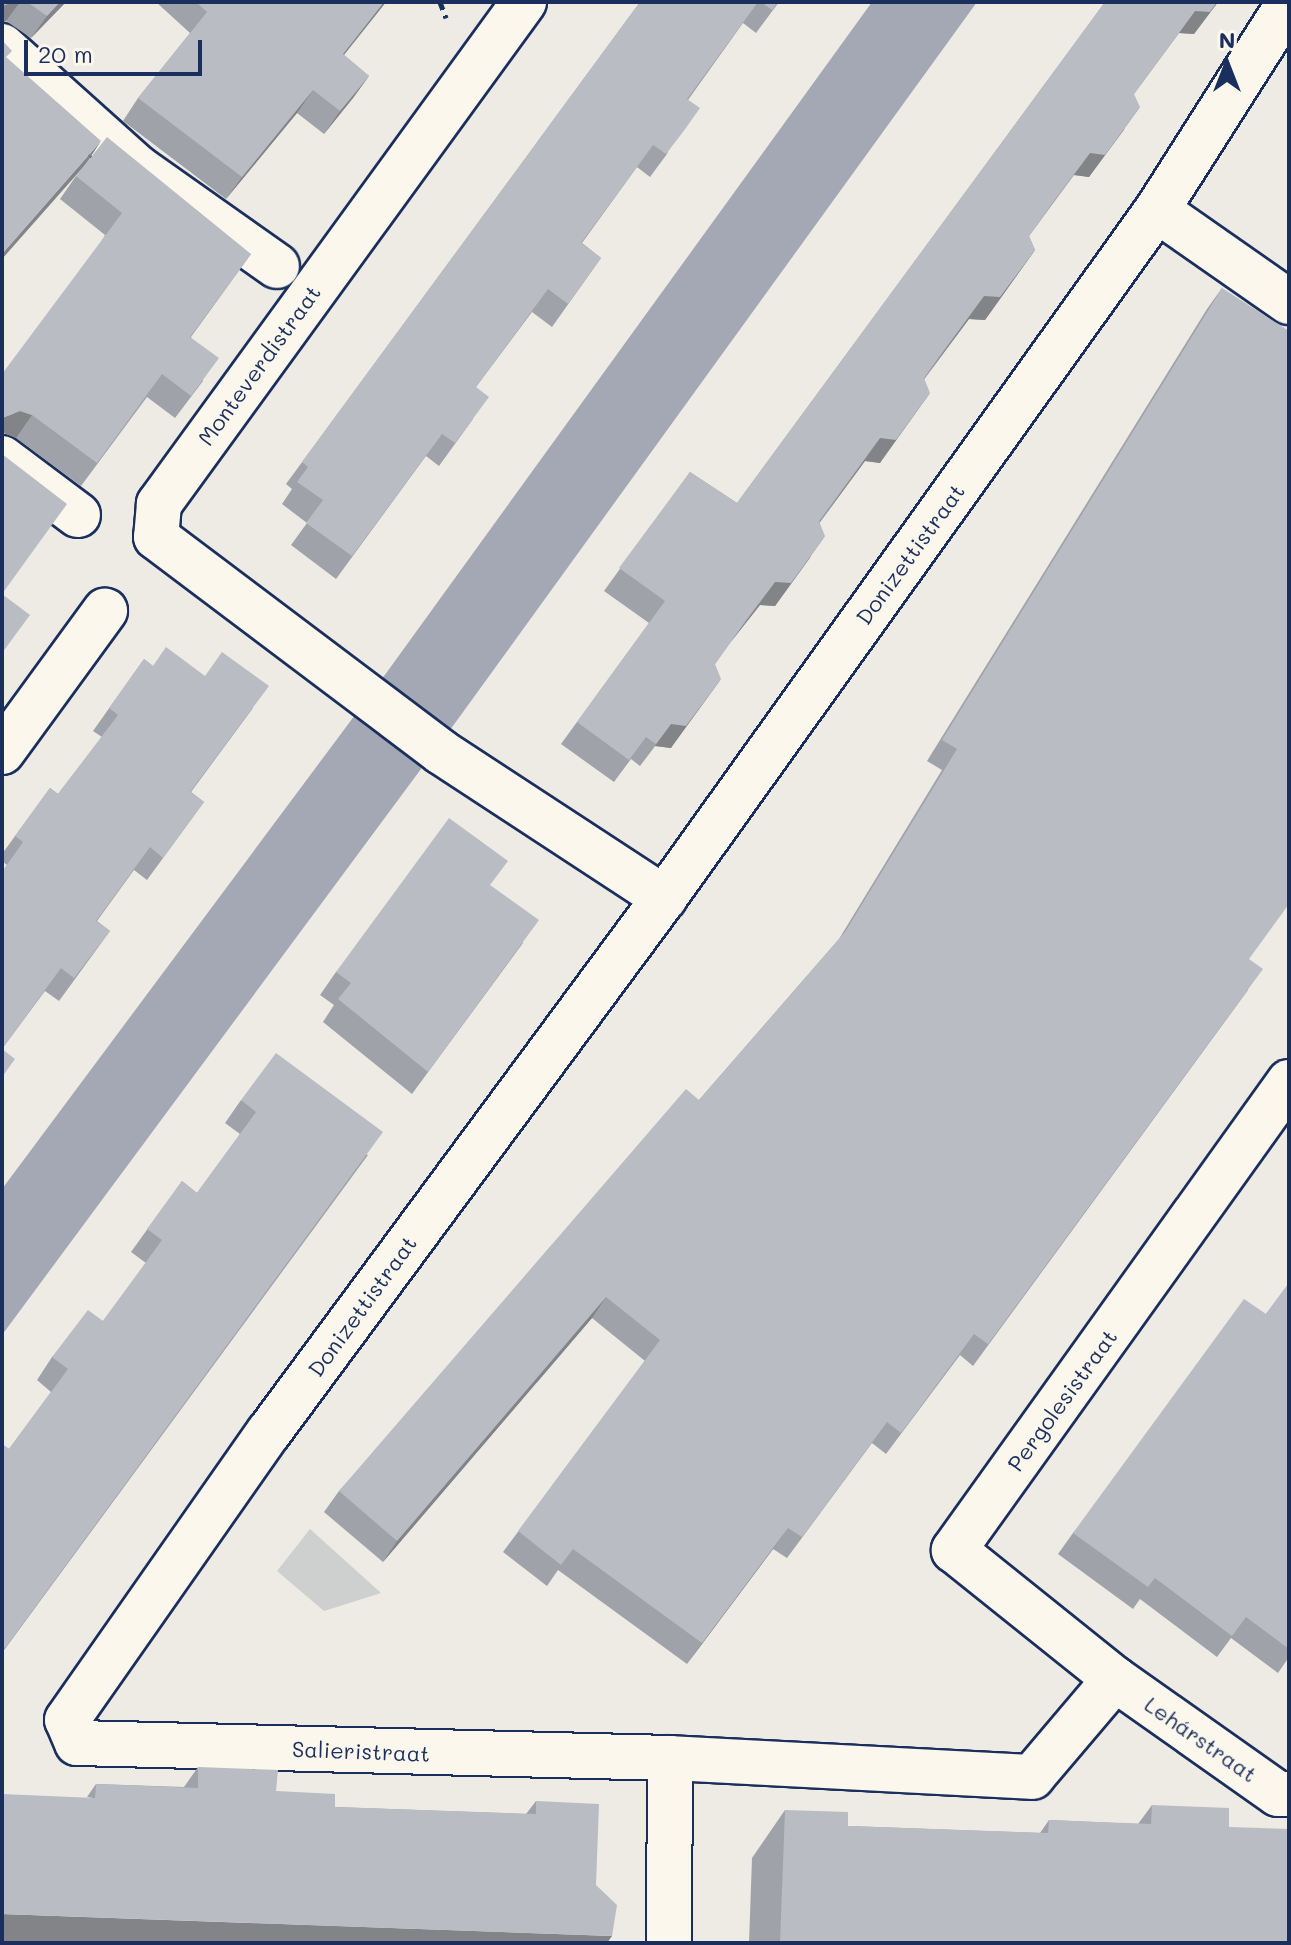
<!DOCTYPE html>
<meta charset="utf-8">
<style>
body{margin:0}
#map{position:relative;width:1291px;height:1945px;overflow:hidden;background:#eeebe4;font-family:Mali,sans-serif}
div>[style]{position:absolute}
.green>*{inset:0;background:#cecfcf}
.water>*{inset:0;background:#a3a8b4}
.path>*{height:5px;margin-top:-2.5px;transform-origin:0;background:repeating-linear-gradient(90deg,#1b2f5e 0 8px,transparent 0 14px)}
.roads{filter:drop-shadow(2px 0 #1b2f5e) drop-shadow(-2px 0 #1b2f5e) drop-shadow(0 2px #1b2f5e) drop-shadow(0 -2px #1b2f5e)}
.minor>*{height:44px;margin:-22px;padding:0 22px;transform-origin:22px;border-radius:22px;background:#fbf7ec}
.wall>*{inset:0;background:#9fa2a8}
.shaded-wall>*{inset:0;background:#828488}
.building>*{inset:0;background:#b9bcc3}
span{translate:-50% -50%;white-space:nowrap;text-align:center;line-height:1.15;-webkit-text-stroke:7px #fbf7ec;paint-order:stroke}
.street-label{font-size:22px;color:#1b2f5e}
.frame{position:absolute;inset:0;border:4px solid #1b2f5e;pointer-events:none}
.north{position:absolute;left:1187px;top:24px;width:80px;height:80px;-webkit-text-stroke:6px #fbf7ec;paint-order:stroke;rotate:0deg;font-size:22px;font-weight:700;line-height:32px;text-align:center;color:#1b2f5e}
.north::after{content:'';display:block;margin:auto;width:28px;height:36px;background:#1b2f5e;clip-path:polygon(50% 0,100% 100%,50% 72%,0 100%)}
.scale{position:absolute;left:24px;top:40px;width:178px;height:36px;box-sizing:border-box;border:4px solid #1b2f5e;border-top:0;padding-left:10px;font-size:24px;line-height:28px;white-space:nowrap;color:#1b2f5e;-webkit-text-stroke:6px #fbf7ec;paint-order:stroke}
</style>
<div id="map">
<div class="green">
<i style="clip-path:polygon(310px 1529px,381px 1593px,324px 1611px,277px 1571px)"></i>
</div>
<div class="water">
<i style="clip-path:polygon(872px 2px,977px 2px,458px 719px,2px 1335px,2px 1189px,387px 672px)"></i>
</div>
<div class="path">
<i style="left:440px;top:2px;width:17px;rotate:69deg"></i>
</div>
<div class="roads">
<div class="minor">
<i style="left:524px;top:2px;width:621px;rotate:126.02deg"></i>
<i style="left:159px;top:504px;width:33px;rotate:95deg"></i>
<i style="left:156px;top:537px;width:357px;rotate:37deg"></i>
<i style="left:441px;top:752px;width:267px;rotate:33.2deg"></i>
<i style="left:2px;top:46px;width:183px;rotate:41.9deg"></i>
<i style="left:138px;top:168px;width:170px;rotate:35.2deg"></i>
<i style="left:1157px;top:210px;width:161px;rotate:34.9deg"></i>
<i style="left:2px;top:458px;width:95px;rotate:36.9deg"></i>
<i style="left:2px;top:752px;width:175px;rotate:-53.9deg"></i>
<i style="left:1289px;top:1082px;width:576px;rotate:125.6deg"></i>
<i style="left:954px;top:1550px;width:206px;rotate:38.7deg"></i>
<i style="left:1115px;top:1679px;width:199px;rotate:35.2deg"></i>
<i style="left:1278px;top:1794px;width:11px"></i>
<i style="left:1115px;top:1679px;width:128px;rotate:130.3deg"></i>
<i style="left:1032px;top:1777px;width:362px;rotate:-177deg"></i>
<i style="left:670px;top:1758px;width:593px;rotate:-178.55deg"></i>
<i style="left:77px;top:1743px;width:25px;rotate:-113deg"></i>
<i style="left:67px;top:1720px;width:352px;rotate:-55deg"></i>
<i style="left:269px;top:1432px;width:664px;rotate:-53.51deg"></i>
<i style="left:664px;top:898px;width:846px;rotate:-54.38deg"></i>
<i style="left:1157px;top:210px;width:246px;rotate:-57.5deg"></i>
<i style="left:669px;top:1943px;width:185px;rotate:-89.7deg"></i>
</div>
</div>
<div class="wall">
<i style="clip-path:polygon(2px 2px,66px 2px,31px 38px,6px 21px)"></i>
<i style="clip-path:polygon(156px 2px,386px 2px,344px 55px,369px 76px,353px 98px,324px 134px,297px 113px,226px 199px,123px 121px,138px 98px,190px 33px)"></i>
<i style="clip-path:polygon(640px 2px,779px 2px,756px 33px,743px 23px,688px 100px,667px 154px,650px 177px,637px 167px,582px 243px,601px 258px,552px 327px,532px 312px,476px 387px,473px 419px,439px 466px,426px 456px,336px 579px,291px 545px,307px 523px,282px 504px,292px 489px,286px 484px)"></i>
<i style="clip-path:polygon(1105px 2px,1218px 2px,1194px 34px,1179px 33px,1134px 94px,1124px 130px,1089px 177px,1074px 175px,1038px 224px,1029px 236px,1035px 250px,985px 320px,969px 319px,924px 379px,880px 463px,865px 461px,820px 522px,810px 558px,775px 606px,760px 605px,730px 643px,715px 664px,671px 748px,655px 746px,640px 766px,631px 759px,614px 782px,561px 744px,649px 623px,604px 591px,690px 472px,737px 503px)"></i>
<i style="clip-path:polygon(76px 176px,251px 254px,191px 337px,203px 381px,175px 418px,147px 397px,81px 486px,16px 438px,4px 433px,105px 235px,60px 199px)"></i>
<i style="clip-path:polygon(1222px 288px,1249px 959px,1248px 990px,973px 1366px,960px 1355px,886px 1454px,872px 1443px,787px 1558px,773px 1549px,687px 1664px,558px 1570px,547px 1586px,503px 1552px,645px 1361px,592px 1318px,383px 1562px,324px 1512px,339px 1491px,699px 1100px,839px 939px,942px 770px,927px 761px,1207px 309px)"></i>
<i style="clip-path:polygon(144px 659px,153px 666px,205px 676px,253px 708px,191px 792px,204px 802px,147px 880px,134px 870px,97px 921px,110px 931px,94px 953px,59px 1001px,45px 991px,2px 1049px,2px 872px,7px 865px,2px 861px,2px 854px,50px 788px,58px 794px,102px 737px,93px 731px)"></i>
<i style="clip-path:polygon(490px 886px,523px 943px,412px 1094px,323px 1022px,334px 1005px,320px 995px,336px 972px)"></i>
<i style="clip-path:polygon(241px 1100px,368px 1155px,2px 1653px,2px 1444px,9px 1449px,51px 1392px,37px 1380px,52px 1357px,103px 1321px,146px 1263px,131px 1252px,182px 1181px,197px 1193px,240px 1134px,225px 1123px)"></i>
<i style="clip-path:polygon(1289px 1283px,1289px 1657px,1278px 1673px,1231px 1638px,1217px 1657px,1140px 1599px,1133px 1609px,1058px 1554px,1073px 1533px,1266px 1314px)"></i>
<i style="clip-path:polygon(198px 1767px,276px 1791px,335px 1807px,526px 1814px,536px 1801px,596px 1885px,87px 1797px,96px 1784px,184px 1787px)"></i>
<i style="clip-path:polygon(1152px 1805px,1229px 1827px,1288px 1843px,1289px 1943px,749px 1943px,752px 1858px,785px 1810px,848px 1826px,1040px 1833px,1049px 1820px,1138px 1824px)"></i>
</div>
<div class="shaded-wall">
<i style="clip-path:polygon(14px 2px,20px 2px,6px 21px,2px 23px,2px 6px)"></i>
<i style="clip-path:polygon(60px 2px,66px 2px,31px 38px,47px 16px)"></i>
<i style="clip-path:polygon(384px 2px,386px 2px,327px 76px,343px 54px)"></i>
<i style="clip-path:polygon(1218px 2px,1194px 34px,1179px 33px,1118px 116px,1195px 11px)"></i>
<i style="clip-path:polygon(369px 76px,353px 98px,324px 134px,340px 111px)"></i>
<i style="clip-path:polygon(313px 90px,297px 113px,226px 199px,242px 177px)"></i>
<i style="clip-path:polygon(1140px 107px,1089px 177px,1074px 175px,1038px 224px,1090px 153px)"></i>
<i style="clip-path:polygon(101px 141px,86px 164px,2px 259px,2px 254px)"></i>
<i style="clip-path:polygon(1035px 250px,985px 320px,969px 319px,908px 401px,984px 296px)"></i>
<i style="clip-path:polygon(930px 393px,880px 463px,865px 461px,804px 544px,880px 438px)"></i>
<i style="clip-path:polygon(20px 411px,32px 415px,16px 438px,4px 433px,2px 434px,2px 418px)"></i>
<i style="clip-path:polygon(825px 536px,775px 606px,760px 605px,730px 643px,775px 582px)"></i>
<i style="clip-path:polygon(721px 679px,671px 748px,655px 746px,640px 766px,671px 724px)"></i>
<i style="clip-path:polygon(606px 1297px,592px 1318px,383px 1562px,397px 1541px)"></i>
<i style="clip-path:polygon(788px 1528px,773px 1549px,687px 1664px,702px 1643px)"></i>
<i style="clip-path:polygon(2px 1914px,612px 1936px,607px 1943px,2px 1943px)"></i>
</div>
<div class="building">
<i style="clip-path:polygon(2px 2px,14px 2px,2px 6px)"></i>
<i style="clip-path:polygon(27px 2px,60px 2px,47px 16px)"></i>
<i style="clip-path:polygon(196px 2px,384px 2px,343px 54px,369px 76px,340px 111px,313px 90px,242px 177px,138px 98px,207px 12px)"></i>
<i style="clip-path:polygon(640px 2px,758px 2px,687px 99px,700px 108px,683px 132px,666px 154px,653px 145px,581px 243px,601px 258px,568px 304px,548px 289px,476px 387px,489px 397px,455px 443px,442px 434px,352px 556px,306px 523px,323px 500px,297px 482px,308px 467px,302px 462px)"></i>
<i style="clip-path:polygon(761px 2px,778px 2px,772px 10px)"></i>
<i style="clip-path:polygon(1105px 2px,1217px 2px,1210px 12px,1195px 11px,1134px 94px,1140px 107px,1105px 155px,1090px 153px,1053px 202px,1029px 236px,1035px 250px,1000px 297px,984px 296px,938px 358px,924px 378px,930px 393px,896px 440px,880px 438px,819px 521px,825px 536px,791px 583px,775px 582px,746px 620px,715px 664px,721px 679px,686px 726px,671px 724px,656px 744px,646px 737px,629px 760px,577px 722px,665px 601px,619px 568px,690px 472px,737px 503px)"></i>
<i style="clip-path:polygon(2px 40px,12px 51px,6px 57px,101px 141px,2px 254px)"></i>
<i style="clip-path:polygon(107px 137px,251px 254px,190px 337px,219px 358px,191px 396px,162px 374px,97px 463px,32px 415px,20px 411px,2px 418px,2px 374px,122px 213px,76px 176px)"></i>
<i style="clip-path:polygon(1222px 288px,1289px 331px,1289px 904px,1249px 959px,1263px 969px,988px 1344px,974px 1334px,901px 1433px,887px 1422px,802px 1537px,788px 1528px,702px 1643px,573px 1549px,561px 1565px,518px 1531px,660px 1340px,606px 1297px,397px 1541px,339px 1491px,686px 1089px,699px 1100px,845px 932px,957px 749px,942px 740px)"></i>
<i style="clip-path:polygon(2px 454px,67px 504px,2px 594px)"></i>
<i style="clip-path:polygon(2px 594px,30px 615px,2px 653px)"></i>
<i style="clip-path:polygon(166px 647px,205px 676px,222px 652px,269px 686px,190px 792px,204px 802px,163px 858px,150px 847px,96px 921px,110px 931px,74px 978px,61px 968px,2px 1049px,2px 872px,23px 842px,15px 836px,50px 788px,58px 794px,118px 715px,109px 708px,144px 659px,153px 666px)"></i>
<i style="clip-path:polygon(449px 818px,508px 861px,490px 885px,539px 920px,428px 1072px,338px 999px,351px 983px,336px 972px)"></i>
<i style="clip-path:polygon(2px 1049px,15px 1059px,2px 1077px)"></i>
<i style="clip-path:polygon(276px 1053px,383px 1132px,5px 1648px,2px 1646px,2px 1444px,9px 1449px,68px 1369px,52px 1357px,88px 1310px,103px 1321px,162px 1240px,147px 1229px,182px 1181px,197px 1193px,256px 1112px,241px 1100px)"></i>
<i style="clip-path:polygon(1289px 1283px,1289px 1649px,1246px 1617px,1232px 1636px,1155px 1578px,1148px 1587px,1073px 1533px,1244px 1299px,1266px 1314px)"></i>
<i style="clip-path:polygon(198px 1767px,278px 1770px,276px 1791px,335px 1794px,335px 1807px,536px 1814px,536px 1801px,599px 1804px,596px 1885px,617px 1905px,612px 1936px,2px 1914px,2px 1794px,95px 1798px,96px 1784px,198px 1788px)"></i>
<i style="clip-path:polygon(1152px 1805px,1229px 1808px,1229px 1827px,1289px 1829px,1289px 1943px,780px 1943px,785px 1810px,848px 1812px,848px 1826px,1048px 1833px,1049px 1820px,1151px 1824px)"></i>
</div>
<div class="street-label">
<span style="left:259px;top:365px;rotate:-54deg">Monteverdistraat</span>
<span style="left:910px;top:554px;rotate:-54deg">Donizettistraat</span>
<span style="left:362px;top:1306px;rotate:-54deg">Donizettistraat</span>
<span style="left:1062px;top:1400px;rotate:-54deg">Pergolesistraat</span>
<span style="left:1201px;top:1739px;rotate:35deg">Lehárstraat</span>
<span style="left:361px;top:1751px;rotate:2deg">Salieristraat</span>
</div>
<div class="frame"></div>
<div class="north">N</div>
<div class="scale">20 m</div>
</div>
